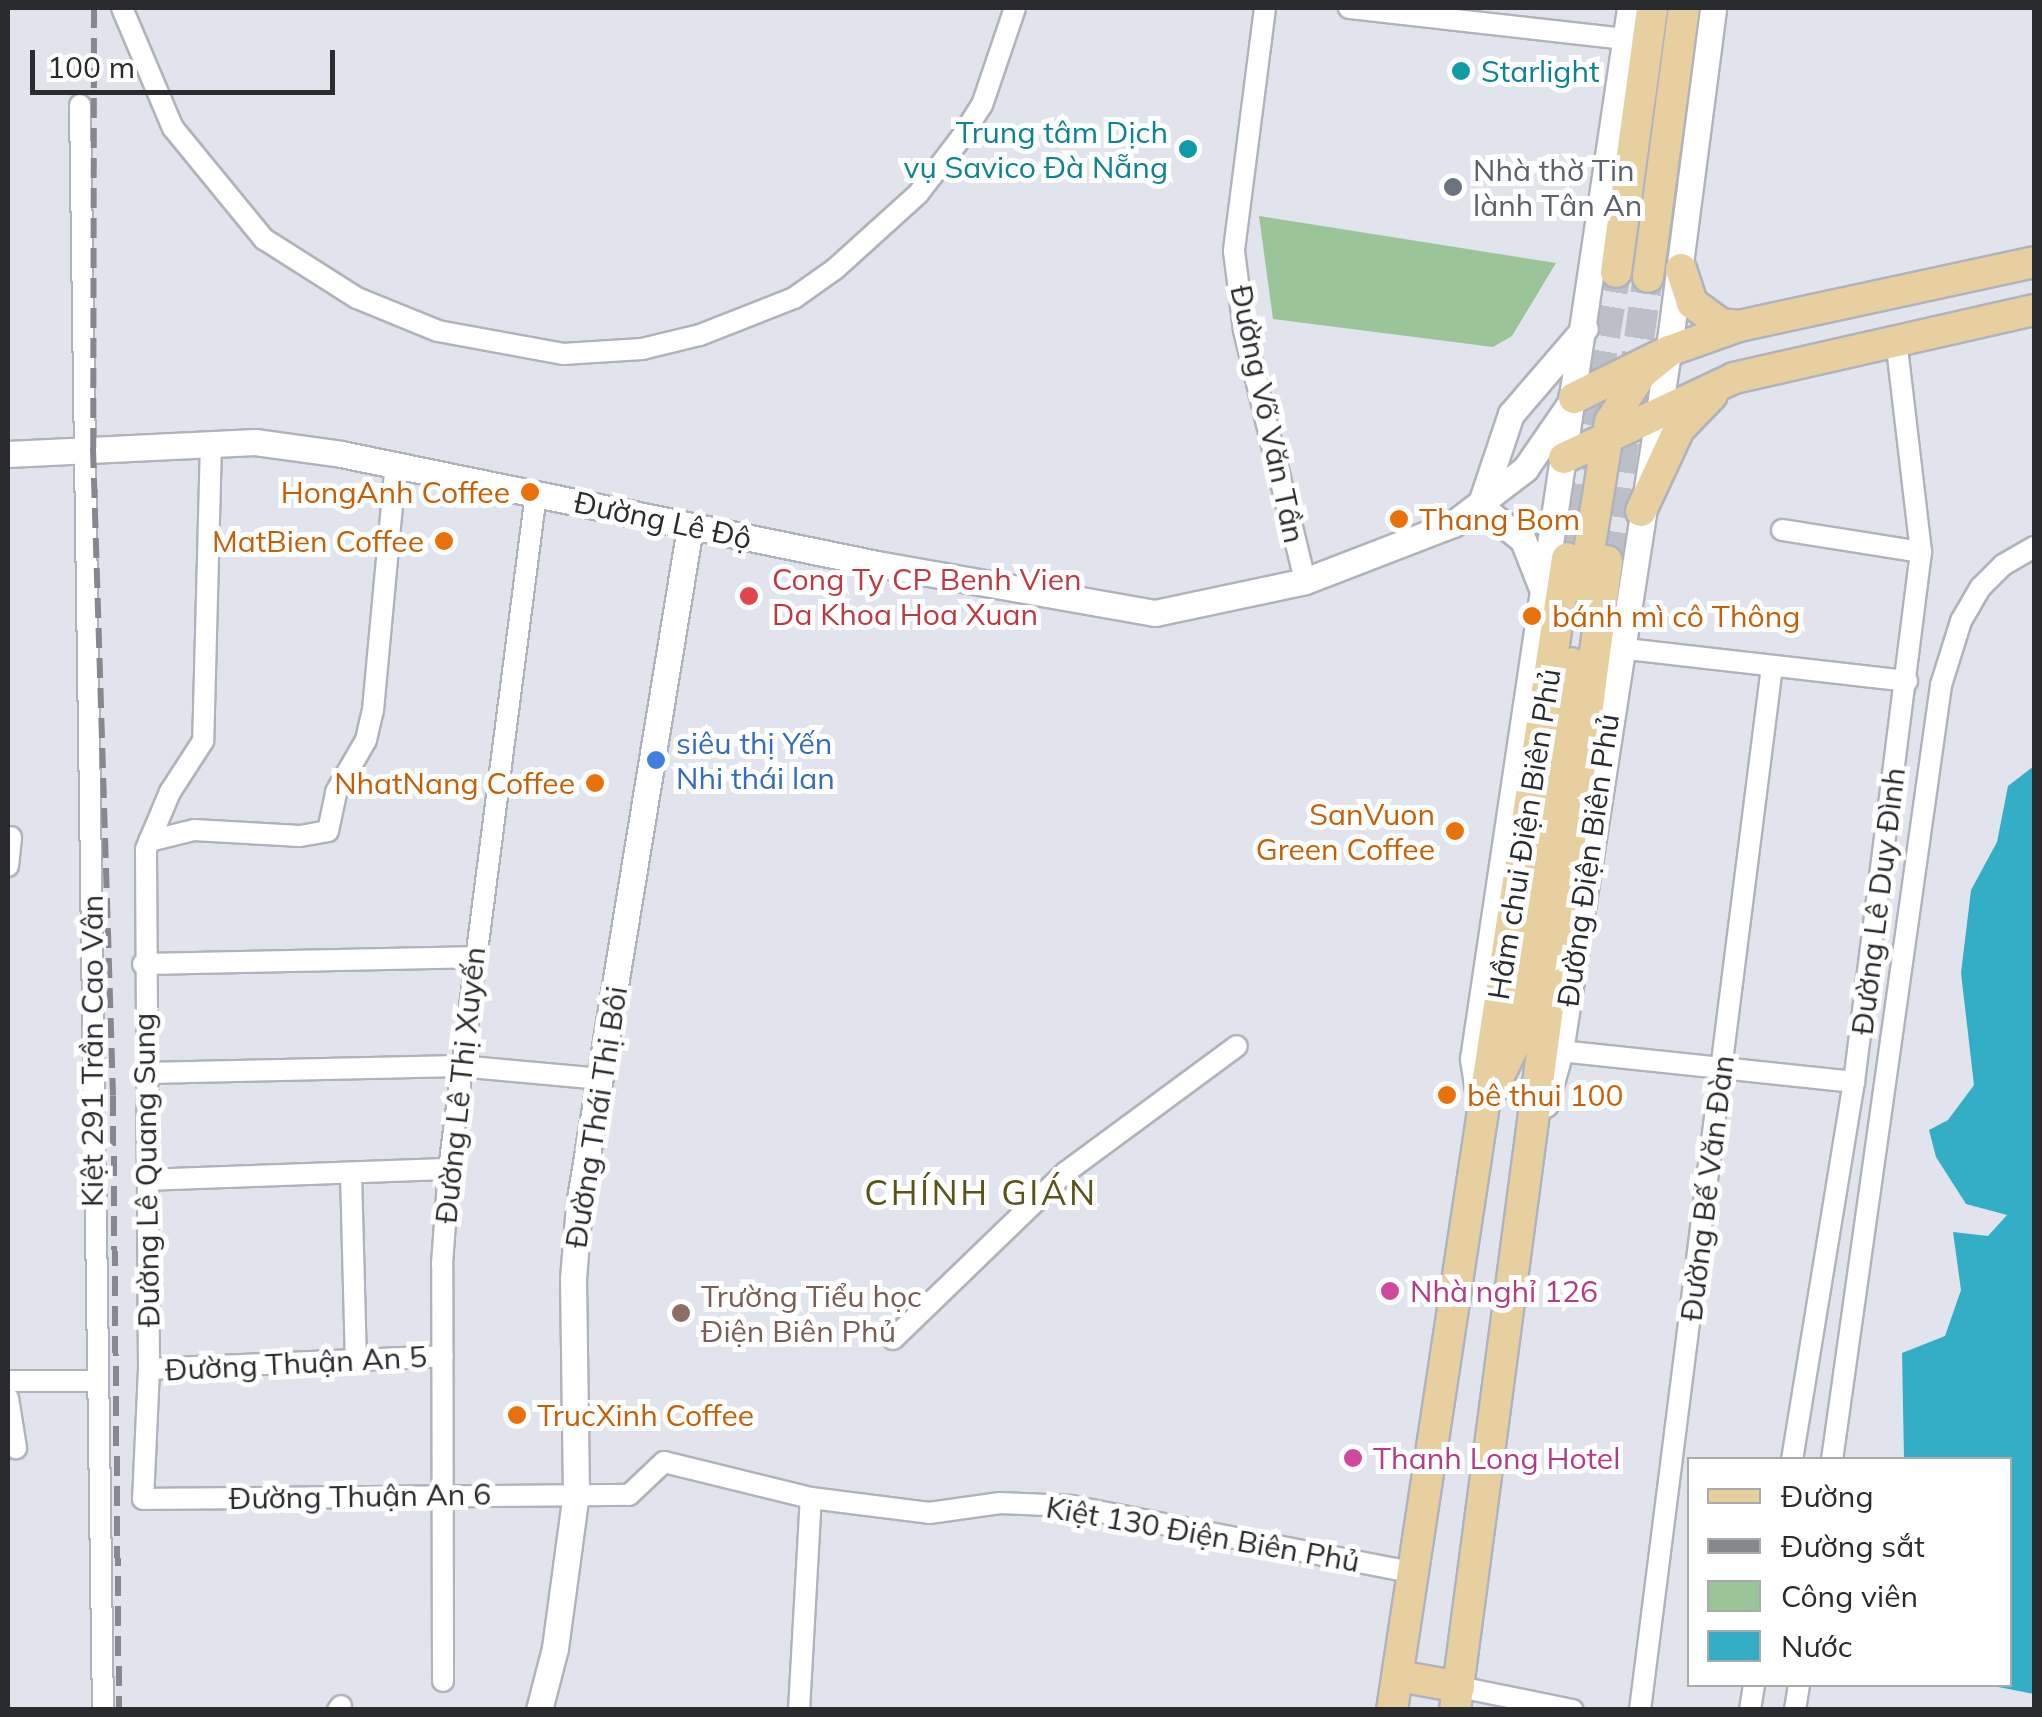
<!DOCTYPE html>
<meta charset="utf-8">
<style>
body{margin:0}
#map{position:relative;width:2042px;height:1717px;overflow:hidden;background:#e1e4ed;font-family:Mulish,sans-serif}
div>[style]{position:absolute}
.green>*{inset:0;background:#9bc499}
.water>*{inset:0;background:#34aec6}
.primary-tunnel>*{height:30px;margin-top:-15px;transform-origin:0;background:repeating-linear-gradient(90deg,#bcbfc7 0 30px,transparent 0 45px)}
.roads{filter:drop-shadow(2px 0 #afb3bb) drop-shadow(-2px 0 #afb3bb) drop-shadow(0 2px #afb3bb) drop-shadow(0 -2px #afb3bb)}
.minor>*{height:20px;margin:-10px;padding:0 10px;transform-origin:10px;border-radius:10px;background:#fff}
.tertiary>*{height:25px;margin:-12.5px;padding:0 12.5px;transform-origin:12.5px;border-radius:12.5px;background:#fff}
.primary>*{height:30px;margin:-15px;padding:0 15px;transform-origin:15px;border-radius:15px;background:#e8cfa0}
.rail>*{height:6px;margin-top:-3px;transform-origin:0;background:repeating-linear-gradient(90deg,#86888e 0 20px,transparent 0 30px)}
.dots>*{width:28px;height:28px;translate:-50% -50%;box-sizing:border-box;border:5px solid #fff;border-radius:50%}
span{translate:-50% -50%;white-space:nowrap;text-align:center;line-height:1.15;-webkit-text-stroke:10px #fff;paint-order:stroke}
.culture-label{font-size:30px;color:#0d838f}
.left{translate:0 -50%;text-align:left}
.right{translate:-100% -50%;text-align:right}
.worship-label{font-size:30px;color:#5b616d}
.street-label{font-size:30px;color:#292b2e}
.food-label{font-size:30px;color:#c56008}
.health-label{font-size:30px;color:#be3a42}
.shop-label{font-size:30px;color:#366cbe}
.hotel-label{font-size:30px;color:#b23c85}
.education-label{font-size:30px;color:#785e54}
.quarter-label{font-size:35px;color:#5a5417;letter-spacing:2.5px}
.frame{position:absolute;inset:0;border:10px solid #292b2e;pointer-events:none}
.legend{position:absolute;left:1687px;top:1457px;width:325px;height:230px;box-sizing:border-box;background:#fff;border:2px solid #a9aaab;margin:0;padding:12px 18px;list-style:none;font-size:30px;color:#292b2e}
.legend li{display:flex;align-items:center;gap:20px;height:50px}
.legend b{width:50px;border:2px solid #a9aaab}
.scale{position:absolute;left:30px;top:50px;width:305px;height:45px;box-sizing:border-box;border:5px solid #292b2e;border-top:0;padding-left:12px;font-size:30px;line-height:35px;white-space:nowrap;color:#292b2e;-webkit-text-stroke:8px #fff;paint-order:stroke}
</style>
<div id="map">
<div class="green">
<i style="clip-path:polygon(1259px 216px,1556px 263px,1512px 336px,1493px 347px,1273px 319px)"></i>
</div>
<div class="water">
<i style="clip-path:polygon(2034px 766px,2034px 1694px,1988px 1685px,2010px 1684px,2010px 1460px,1904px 1459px,1902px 1353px,1945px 1336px,1961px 1290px,1953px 1232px,1988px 1236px,2007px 1215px,1966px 1204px,1936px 1157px,1929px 1130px,1948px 1120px,1974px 1085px,1961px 973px,1971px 890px,1997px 842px,2008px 786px)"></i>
</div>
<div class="primary-tunnel">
<i style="left:1567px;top:558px;width:290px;rotate:-80.3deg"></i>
<i style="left:1607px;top:561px;width:287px;rotate:-81.8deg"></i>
</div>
<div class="roads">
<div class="minor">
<i style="left:122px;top:8px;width:130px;rotate:67deg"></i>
<i style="left:173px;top:128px;width:144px;rotate:50.7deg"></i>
<i style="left:264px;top:239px;width:110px;rotate:32.4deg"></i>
<i style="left:357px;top:298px;width:87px;rotate:22.2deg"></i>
<i style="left:438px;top:331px;width:127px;rotate:10.4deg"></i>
<i style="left:563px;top:354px;width:79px;rotate:-3.6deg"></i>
<i style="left:642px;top:349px;width:60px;rotate:-13.6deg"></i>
<i style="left:700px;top:335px;width:101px;rotate:-21.5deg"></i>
<i style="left:794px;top:298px;width:50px;rotate:-35.3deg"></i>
<i style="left:835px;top:269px;width:112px;rotate:-42.1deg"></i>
<i style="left:918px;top:194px;width:71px;rotate:-52.5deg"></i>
<i style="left:961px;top:138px;width:39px;rotate:-58deg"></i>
<i style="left:982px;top:105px;width:102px;rotate:-71.2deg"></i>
<i style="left:1265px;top:8px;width:245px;rotate:97.3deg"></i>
<i style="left:1234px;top:251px;width:80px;rotate:82.8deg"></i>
<i style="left:1244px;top:330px;width:258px;rotate:76.3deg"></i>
<i style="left:1349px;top:8px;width:279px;rotate:6.4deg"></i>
<i style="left:80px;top:105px;width:1605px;rotate:89.18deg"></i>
<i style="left:211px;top:443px;width:298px;rotate:91.5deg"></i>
<i style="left:203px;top:741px;width:61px;rotate:122.9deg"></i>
<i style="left:170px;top:792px;width:62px;rotate:112.8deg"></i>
<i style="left:146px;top:849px;width:520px;rotate:89.67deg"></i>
<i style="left:149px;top:1369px;width:130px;rotate:92.6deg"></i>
<i style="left:143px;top:1499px;width:486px;rotate:-0.5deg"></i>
<i style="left:629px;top:1495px;width:48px;rotate:-43.3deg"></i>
<i style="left:664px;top:1462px;width:151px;rotate:13.8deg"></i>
<i style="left:811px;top:1498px;width:119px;rotate:7.2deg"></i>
<i style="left:929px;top:1513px;width:72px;rotate:-8deg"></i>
<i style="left:1000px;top:1503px;width:71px;rotate:2.4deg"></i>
<i style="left:1071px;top:1506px;width:351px;rotate:11deg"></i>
<i style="left:1782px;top:530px;width:141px;rotate:9deg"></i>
<i style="left:1618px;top:648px;width:291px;rotate:6.5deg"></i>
<i style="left:149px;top:841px;width:46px;rotate:-13.7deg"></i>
<i style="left:194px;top:830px;width:106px;rotate:3.2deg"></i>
<i style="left:300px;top:836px;width:28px;rotate:-10deg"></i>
<i style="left:328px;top:831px;width:40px;rotate:-78deg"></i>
<i style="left:336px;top:792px;width:60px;rotate:-60deg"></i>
<i style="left:366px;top:740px;width:31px;rotate:-77deg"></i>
<i style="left:373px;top:710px;width:247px;rotate:-84.7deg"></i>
<i style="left:8px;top:866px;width:29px;rotate:-84deg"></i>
<i style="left:143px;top:964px;width:329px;rotate:-1.2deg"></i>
<i style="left:1560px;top:1051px;width:296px;rotate:6deg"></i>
<i style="left:146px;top:1073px;width:313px;rotate:-1.3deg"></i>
<i style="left:459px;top:1066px;width:143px;rotate:5.2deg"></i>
<i style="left:351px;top:1173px;width:187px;rotate:88.5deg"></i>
<i style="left:147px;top:1180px;width:302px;rotate:-2.1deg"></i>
<i style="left:893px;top:1339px;width:240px;rotate:-44deg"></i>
<i style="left:1066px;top:1172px;width:212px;rotate:-36.4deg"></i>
<i style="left:149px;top:1369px;width:294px;rotate:-2.5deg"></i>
<i style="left:8px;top:1381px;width:86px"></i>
<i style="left:8px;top:1398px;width:51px;rotate:80.9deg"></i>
<i style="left:1792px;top:1460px;width:383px;rotate:-80.7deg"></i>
<i style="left:1854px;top:1082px;width:534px;rotate:-82.8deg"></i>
<i style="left:1921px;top:552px;width:213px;rotate:-96.7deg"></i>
<i style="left:1832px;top:1460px;width:783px;rotate:-81.99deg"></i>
<i style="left:1941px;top:685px;width:67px;rotate:-72.6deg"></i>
<i style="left:1961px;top:621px;width:39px;rotate:-60deg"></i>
<i style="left:1981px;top:587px;width:31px;rotate:-45deg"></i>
<i style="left:2003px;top:565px;width:36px;rotate:-30deg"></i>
<i style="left:443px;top:1681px;width:417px;rotate:-90.1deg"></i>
<i style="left:442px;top:1264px;width:95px;rotate:-85.8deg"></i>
<i style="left:449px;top:1169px;width:681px;rotate:-82.66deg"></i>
<i style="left:1459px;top:1687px;width:116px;rotate:11.4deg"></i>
<i style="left:338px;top:1710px;width:5px;rotate:-53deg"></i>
<i style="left:799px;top:1710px;width:212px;rotate:-86.8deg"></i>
<i style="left:1640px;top:1710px;width:1052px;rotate:-82.79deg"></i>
<i style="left:1750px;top:1710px;width:26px;rotate:-81deg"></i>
<i style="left:1795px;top:1710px;width:26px;rotate:-81deg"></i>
</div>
<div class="tertiary">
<i style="left:8px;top:454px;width:247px;rotate:-2.8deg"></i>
<i style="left:255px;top:442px;width:87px;rotate:7.9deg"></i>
<i style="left:341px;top:454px;width:547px;rotate:11.6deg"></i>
<i style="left:877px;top:564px;width:282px;rotate:10deg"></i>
<i style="left:1155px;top:613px;width:153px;rotate:-12deg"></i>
<i style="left:1305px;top:581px;width:159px;rotate:-21.1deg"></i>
<i style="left:1453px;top:524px;width:91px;rotate:-37.4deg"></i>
<i style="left:1525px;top:469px;width:86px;rotate:-55.4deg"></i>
<i style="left:1541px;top:586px;width:49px;rotate:-111.4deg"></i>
<i style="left:1523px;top:540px;width:55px;rotate:-141.7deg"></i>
<i style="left:1480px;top:506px;width:97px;rotate:-71.4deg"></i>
<i style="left:1511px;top:414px;width:113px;rotate:-49.3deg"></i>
<i style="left:1545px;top:1104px;width:55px;rotate:-74.2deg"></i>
<i style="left:1560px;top:1051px;width:727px;rotate:-81.21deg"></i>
<i style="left:1671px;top:333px;width:328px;rotate:-82.6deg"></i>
<i style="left:1481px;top:1109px;width:51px;rotate:-99.1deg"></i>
<i style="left:1473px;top:1059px;width:1063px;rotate:-81.5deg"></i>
<i style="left:539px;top:1710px;width:64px;rotate:-75.5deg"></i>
<i style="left:555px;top:1648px;width:156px;rotate:-82.3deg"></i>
<i style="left:576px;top:1493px;width:214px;rotate:-90.8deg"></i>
<i style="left:573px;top:1279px;width:74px;rotate:-85.4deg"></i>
<i style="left:579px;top:1205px;width:687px;rotate:-80.7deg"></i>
</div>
<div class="primary">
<i style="left:1681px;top:269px;width:36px;rotate:72deg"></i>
<i style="left:1692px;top:303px;width:36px;rotate:36deg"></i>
<i style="left:1721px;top:324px;width:18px;rotate:6deg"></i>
<i style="left:1616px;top:272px;width:266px;rotate:-82.2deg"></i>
<i style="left:1648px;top:277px;width:271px;rotate:-82.4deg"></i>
<i style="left:1574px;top:398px;width:106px;rotate:-26.3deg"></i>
<i style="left:1669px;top:351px;width:74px;rotate:-19.7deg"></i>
<i style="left:1739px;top:326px;width:302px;rotate:-12.2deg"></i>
<i style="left:1564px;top:458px;width:188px;rotate:-25.2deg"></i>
<i style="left:1734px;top:378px;width:308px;rotate:-12.8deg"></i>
<i style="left:1641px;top:511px;width:90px;rotate:-65.1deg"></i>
<i style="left:1679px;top:429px;width:47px;rotate:-45.9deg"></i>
<i style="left:1583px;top:588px;width:168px;rotate:-80.8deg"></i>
<i style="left:1610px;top:422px;width:59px;rotate:-56.9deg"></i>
<i style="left:1642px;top:373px;width:35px;rotate:-39deg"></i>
<i style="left:1493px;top:1088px;width:48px;rotate:-64deg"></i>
<i style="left:1514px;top:1045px;width:386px;rotate:-81.4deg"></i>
<i style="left:1399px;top:1676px;width:61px;rotate:10.4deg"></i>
<i style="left:1392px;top:1710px;width:1165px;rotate:-81.36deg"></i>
<i style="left:1455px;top:1710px;width:1159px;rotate:-82.46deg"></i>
</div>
</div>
<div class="rail">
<i style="left:94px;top:8px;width:440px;rotate:90.1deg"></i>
<i style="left:93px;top:448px;width:648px;rotate:88.23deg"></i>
<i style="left:113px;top:1096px;width:614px;rotate:89.44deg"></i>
</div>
<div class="dots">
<i style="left:1461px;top:71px;background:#0f9aa8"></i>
<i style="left:1188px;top:149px;background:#0f9aa8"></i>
<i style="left:1453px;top:187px;background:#6b7280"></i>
<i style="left:530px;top:492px;background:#e8710a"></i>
<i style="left:1399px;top:519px;background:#e8710a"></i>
<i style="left:444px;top:541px;background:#e8710a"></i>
<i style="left:749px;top:596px;background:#e0444e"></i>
<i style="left:1532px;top:616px;background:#e8710a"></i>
<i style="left:656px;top:760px;background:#3f7fe0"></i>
<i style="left:595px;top:783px;background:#e8710a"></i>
<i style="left:1455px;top:831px;background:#e8710a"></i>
<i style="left:1447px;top:1095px;background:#e8710a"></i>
<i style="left:1390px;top:1291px;background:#d1479c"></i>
<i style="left:681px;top:1313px;background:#8d6e63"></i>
<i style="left:517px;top:1415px;background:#e8710a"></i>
<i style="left:1353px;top:1458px;background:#d1479c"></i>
</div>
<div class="culture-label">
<span class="left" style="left:1481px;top:71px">Starlight</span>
<span class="right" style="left:1168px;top:149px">Trung tâm Dịch<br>vụ Savico Đà Nẵng</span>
</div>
<div class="worship-label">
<span class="left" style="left:1473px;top:187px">Nhà thờ Tin<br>lành Tân An</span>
</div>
<div class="street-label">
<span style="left:1268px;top:414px;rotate:78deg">Đường Võ Văn Tần</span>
<span style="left:663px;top:520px;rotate:12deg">Đường Lê Độ</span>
<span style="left:1524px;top:834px;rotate:-81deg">Hầm chui Điện Biên Phủ</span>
<span style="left:1588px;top:860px;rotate:-82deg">Đường Điện Biên Phủ</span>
<span style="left:1878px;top:901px;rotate:-83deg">Đường Lê Duy Đình</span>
<span style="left:92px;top:1051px;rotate:-90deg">Kiệt 291 Trần Cao Vân</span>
<span style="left:460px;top:1085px;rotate:-84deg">Đường Lê Thị Xuyến</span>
<span style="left:596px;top:1117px;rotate:-81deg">Đường Thái Thị Bôi</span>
<span style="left:146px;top:1170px;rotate:-91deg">Đường Lê Quang Sung</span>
<span style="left:1707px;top:1188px;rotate:-83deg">Đường Bế Văn Đàn</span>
<span style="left:296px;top:1363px;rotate:-3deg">Đường Thuận An 5</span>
<span style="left:360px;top:1496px;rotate:-1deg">Đường Thuận An 6</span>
<span style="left:1203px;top:1534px;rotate:10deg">Kiệt 130 Điện Biên Phủ</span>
</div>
<div class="food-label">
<span class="right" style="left:510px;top:492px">HongAnh Coffee</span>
<span class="left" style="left:1419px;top:519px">Thang Bom</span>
<span class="right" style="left:424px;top:541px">MatBien Coffee</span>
<span class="left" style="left:1552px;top:616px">bánh mì cô Thông</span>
<span class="right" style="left:575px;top:783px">NhatNang Coffee</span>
<span class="right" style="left:1435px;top:831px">SanVuon<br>Green Coffee</span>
<span class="left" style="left:1467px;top:1095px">bê thui 100</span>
<span class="left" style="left:537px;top:1415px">TrucXinh Coffee</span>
</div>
<div class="health-label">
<span class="left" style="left:772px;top:596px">Cong Ty CP Benh Vien<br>Da Khoa Hoa Xuan</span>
</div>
<div class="shop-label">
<span class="left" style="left:676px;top:760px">siêu thị Yến<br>Nhi thái lan</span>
</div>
<div class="hotel-label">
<span class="left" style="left:1410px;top:1291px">Nhà nghỉ 126</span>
<span class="left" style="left:1373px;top:1458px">Thanh Long Hotel</span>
</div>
<div class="education-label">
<span class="left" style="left:701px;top:1313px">Trường Tiểu học<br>Điện Biên Phủ</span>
</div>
<div class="quarter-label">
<span style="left:981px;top:1192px">CHÍNH GIÁN</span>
</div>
<div class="frame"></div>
<ul class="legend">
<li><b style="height:12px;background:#e8cfa0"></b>Đường</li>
<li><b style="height:12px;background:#86888e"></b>Đường sắt</li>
<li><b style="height:28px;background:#9bc499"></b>Công viên</li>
<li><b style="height:28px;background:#34aec6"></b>Nước</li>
</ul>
<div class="scale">100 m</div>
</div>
